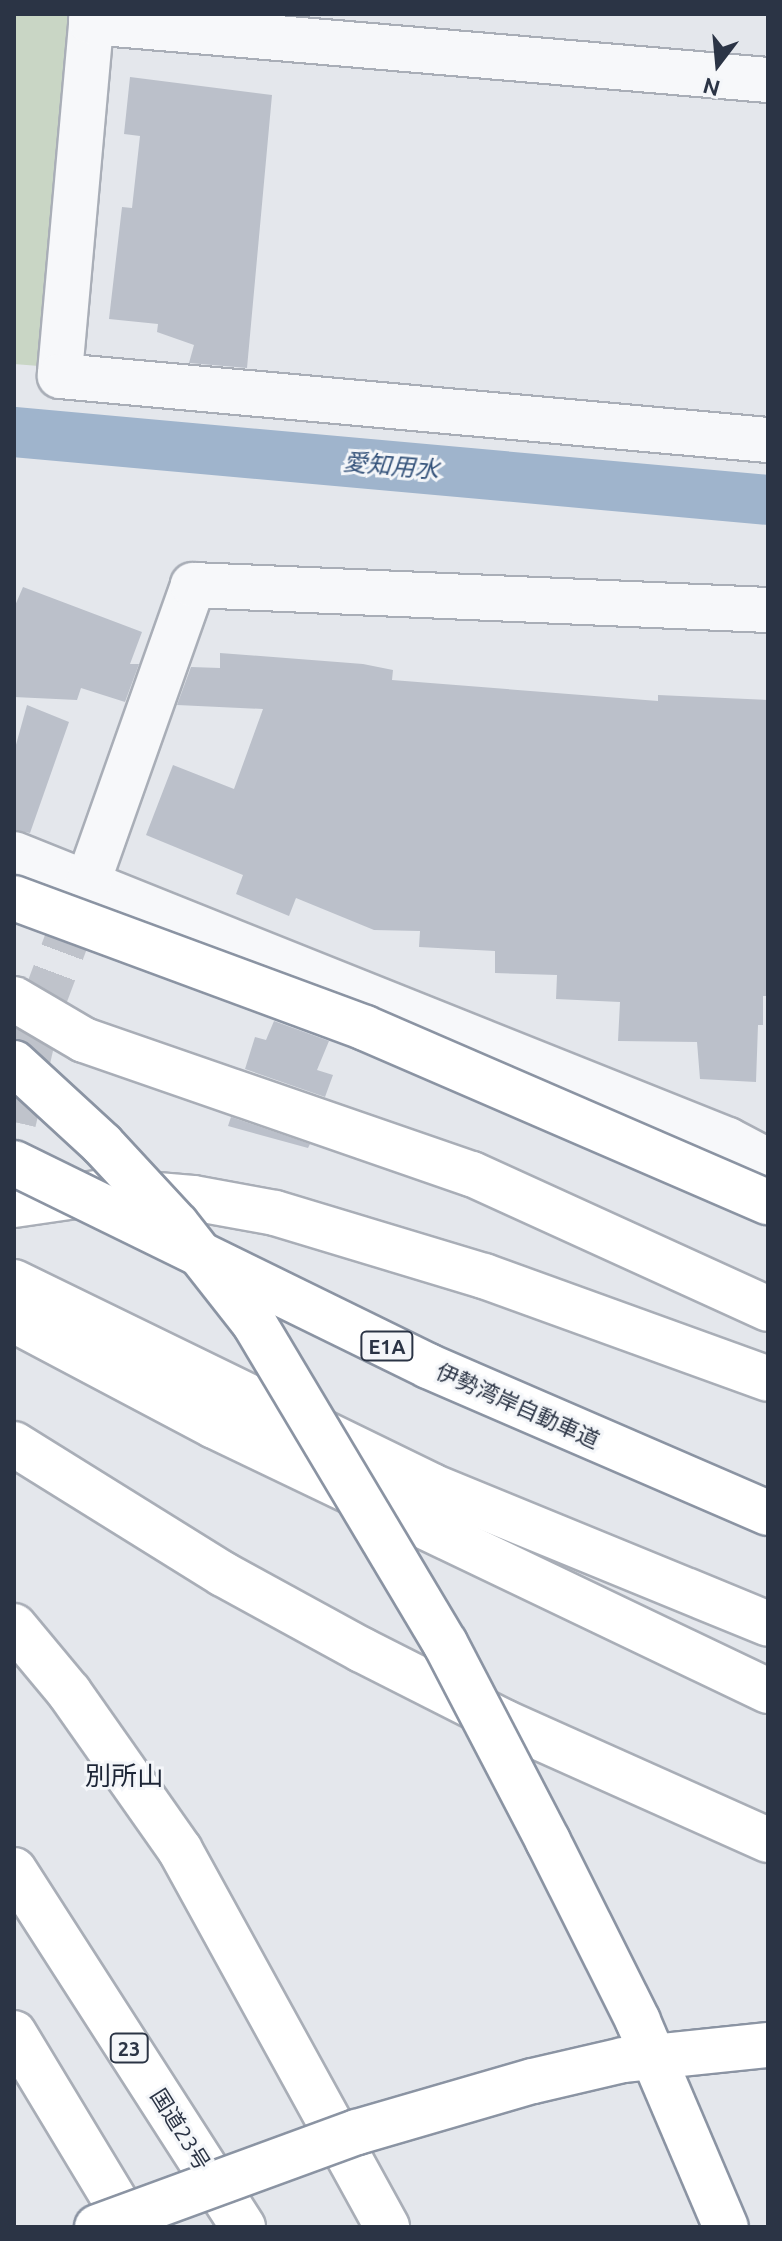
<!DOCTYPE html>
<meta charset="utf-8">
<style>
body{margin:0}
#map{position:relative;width:782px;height:2241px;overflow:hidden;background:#e4e7ec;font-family:Ubuntu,"Noto Sans JP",sans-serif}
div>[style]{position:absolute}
.green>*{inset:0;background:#c9d6c5}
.canal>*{height:50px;margin:-25px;padding:0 25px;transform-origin:25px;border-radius:25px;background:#9fb4cc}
.building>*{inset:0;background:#bbc0ca}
.minor-tunnel>*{height:44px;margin-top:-22px;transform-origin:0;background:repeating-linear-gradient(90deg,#bfc3cb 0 44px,transparent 0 66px)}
.roads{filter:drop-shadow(2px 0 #a9aeb7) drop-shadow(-2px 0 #a9aeb7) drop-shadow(0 2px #a9aeb7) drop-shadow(0 -2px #a9aeb7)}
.minor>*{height:44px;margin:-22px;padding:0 22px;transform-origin:22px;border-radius:22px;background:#f7f8fa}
.highway>*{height:44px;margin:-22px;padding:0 22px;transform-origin:22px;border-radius:22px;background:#fff}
.bridges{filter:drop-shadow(2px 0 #8b94a3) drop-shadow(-2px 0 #8b94a3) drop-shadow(0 2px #8b94a3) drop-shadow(0 -2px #8b94a3)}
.highway-bridge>*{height:44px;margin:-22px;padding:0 22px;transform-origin:22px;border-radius:22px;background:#fff}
span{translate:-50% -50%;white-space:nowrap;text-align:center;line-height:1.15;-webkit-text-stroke:6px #f4f6f9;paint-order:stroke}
.shield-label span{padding:2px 6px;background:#f4f6f9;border:2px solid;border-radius:6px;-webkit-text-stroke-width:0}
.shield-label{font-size:20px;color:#2b3445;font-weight:700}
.street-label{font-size:22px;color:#2b3445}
.water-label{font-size:24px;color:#34527a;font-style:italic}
.quarter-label{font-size:26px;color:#1d2536}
.frame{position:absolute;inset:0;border:16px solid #2b3445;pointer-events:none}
.north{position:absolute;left:678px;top:24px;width:80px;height:80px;-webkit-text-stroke:6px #f4f6f9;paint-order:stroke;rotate:196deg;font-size:22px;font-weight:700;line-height:32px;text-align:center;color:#2b3445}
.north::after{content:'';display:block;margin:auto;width:28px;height:36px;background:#2b3445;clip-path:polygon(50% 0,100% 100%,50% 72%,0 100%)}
</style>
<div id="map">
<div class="green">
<i style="clip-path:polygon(14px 14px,70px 14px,39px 366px,14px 364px)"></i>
</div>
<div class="canal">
<i style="left:14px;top:432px;width:757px;rotate:5.15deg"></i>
</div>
<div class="building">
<i style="clip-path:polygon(130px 77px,272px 95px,247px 368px,189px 363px,194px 345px,157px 332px,158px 324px,109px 319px,122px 207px,132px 208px,140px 136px,124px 134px)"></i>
<i style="clip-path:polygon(23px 587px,142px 632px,130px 664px,139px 664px,125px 702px,81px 688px,77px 700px,14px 697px,14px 608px)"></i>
<i style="clip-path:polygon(220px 653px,363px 664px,393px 670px,392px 680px,658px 701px,658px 695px,768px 700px,768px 996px,763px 996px,763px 1025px,758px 1025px,756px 1082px,700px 1079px,697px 1042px,618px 1041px,620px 1002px,556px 999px,557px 975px,495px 973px,495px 951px,419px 947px,420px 931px,374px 930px,296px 898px,289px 916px,236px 894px,243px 875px,146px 835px,173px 765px,234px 789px,263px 709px,177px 705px,191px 667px,220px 668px)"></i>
<i style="clip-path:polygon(27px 705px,69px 722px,30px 833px,14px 830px,14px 752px)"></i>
<i style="clip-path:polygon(274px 1021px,329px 1041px,317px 1070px,333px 1075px,325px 1097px,245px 1069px,255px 1037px,266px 1040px)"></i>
<i style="clip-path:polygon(231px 1117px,310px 1144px,308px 1148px,228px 1126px)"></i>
</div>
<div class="minor-tunnel">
<i style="left:14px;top:1122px;width:111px;rotate:-77deg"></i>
<i style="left:39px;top:1014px;width:123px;rotate:-69.5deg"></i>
</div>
<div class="roads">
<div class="minor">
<i style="left:92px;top:14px;width:363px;rotate:95.1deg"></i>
<i style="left:60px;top:376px;width:711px;rotate:5.17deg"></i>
<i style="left:91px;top:22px;width:679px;rotate:4.9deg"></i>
<i style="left:14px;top:854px;width:769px;rotate:21.83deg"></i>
<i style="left:728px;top:1140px;width:45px;rotate:27.7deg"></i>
<i style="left:82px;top:899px;width:333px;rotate:-70.5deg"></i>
<i style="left:193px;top:585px;width:576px;rotate:2.49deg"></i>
</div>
<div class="highway">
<i style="left:14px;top:999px;width:81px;rotate:30.4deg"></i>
<i style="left:84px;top:1040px;width:410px;rotate:19.1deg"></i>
<i style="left:472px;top:1174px;width:325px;rotate:24.5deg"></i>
<i style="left:14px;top:1205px;width:97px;rotate:-8.3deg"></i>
<i style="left:110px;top:1191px;width:83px;rotate:4.8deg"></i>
<i style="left:193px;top:1198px;width:83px;rotate:10.4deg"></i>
<i style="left:275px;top:1213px;width:218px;rotate:16.8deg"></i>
<i style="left:484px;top:1276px;width:302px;rotate:19.9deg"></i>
<i style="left:14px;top:1282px;width:465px;rotate:26deg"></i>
<i style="left:432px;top:1486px;width:363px;rotate:22.3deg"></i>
<i style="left:14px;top:1320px;width:226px;rotate:27.9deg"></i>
<i style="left:214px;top:1426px;width:614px;rotate:25.56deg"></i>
<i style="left:14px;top:1444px;width:246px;rotate:31.9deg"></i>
<i style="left:223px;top:1574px;width:158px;rotate:28.7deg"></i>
<i style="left:362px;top:1650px;width:159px;rotate:26.9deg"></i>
<i style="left:504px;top:1722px;width:289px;rotate:24.1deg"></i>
<i style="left:14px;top:1626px;width:86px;rotate:50.2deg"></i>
<i style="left:69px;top:1692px;width:193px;rotate:54.9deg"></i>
<i style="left:180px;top:1850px;width:430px;rotate:61.2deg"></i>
<i style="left:14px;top:1870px;width:424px;rotate:57.3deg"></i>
<i style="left:14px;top:2033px;width:227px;rotate:58.9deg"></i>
</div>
</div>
<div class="bridges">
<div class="highway-bridge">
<i style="left:14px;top:898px;width:374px;rotate:20.3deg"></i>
<i style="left:365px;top:1028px;width:439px;rotate:23.4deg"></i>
<i style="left:14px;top:1063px;width:120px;rotate:42.6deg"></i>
<i style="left:102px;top:1144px;width:110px;rotate:47.2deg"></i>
<i style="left:177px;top:1225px;width:125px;rotate:51.8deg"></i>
<i style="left:254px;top:1323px;width:373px;rotate:59.2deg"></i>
<i style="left:445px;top:1643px;width:223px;rotate:62.5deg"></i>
<i style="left:548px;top:1841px;width:201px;rotate:63.4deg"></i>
<i style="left:638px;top:2021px;width:224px;rotate:66.9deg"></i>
<i style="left:14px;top:1163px;width:461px;rotate:26.1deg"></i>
<i style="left:428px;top:1366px;width:370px;rotate:23.4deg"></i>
<i style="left:97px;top:2227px;width:277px;rotate:-20.1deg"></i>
<i style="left:357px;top:2132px;width:183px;rotate:-16.2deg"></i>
<i style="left:533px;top:2081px;width:92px;rotate:-13.1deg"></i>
<i style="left:623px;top:2060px;width:146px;rotate:-5.9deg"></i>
</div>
</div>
<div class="shield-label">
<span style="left:387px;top:1346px">E1A</span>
<span style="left:129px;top:2048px">23</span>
</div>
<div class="street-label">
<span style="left:518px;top:1405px;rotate:24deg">伊勢湾岸自動車道</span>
<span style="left:181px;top:2129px;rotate:58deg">国道23号</span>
</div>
<div class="water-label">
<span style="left:391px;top:466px;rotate:5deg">愛知用水</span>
</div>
<div class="quarter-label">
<span style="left:124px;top:1776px">別所山</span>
</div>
<div class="frame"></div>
<div class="north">N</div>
</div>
